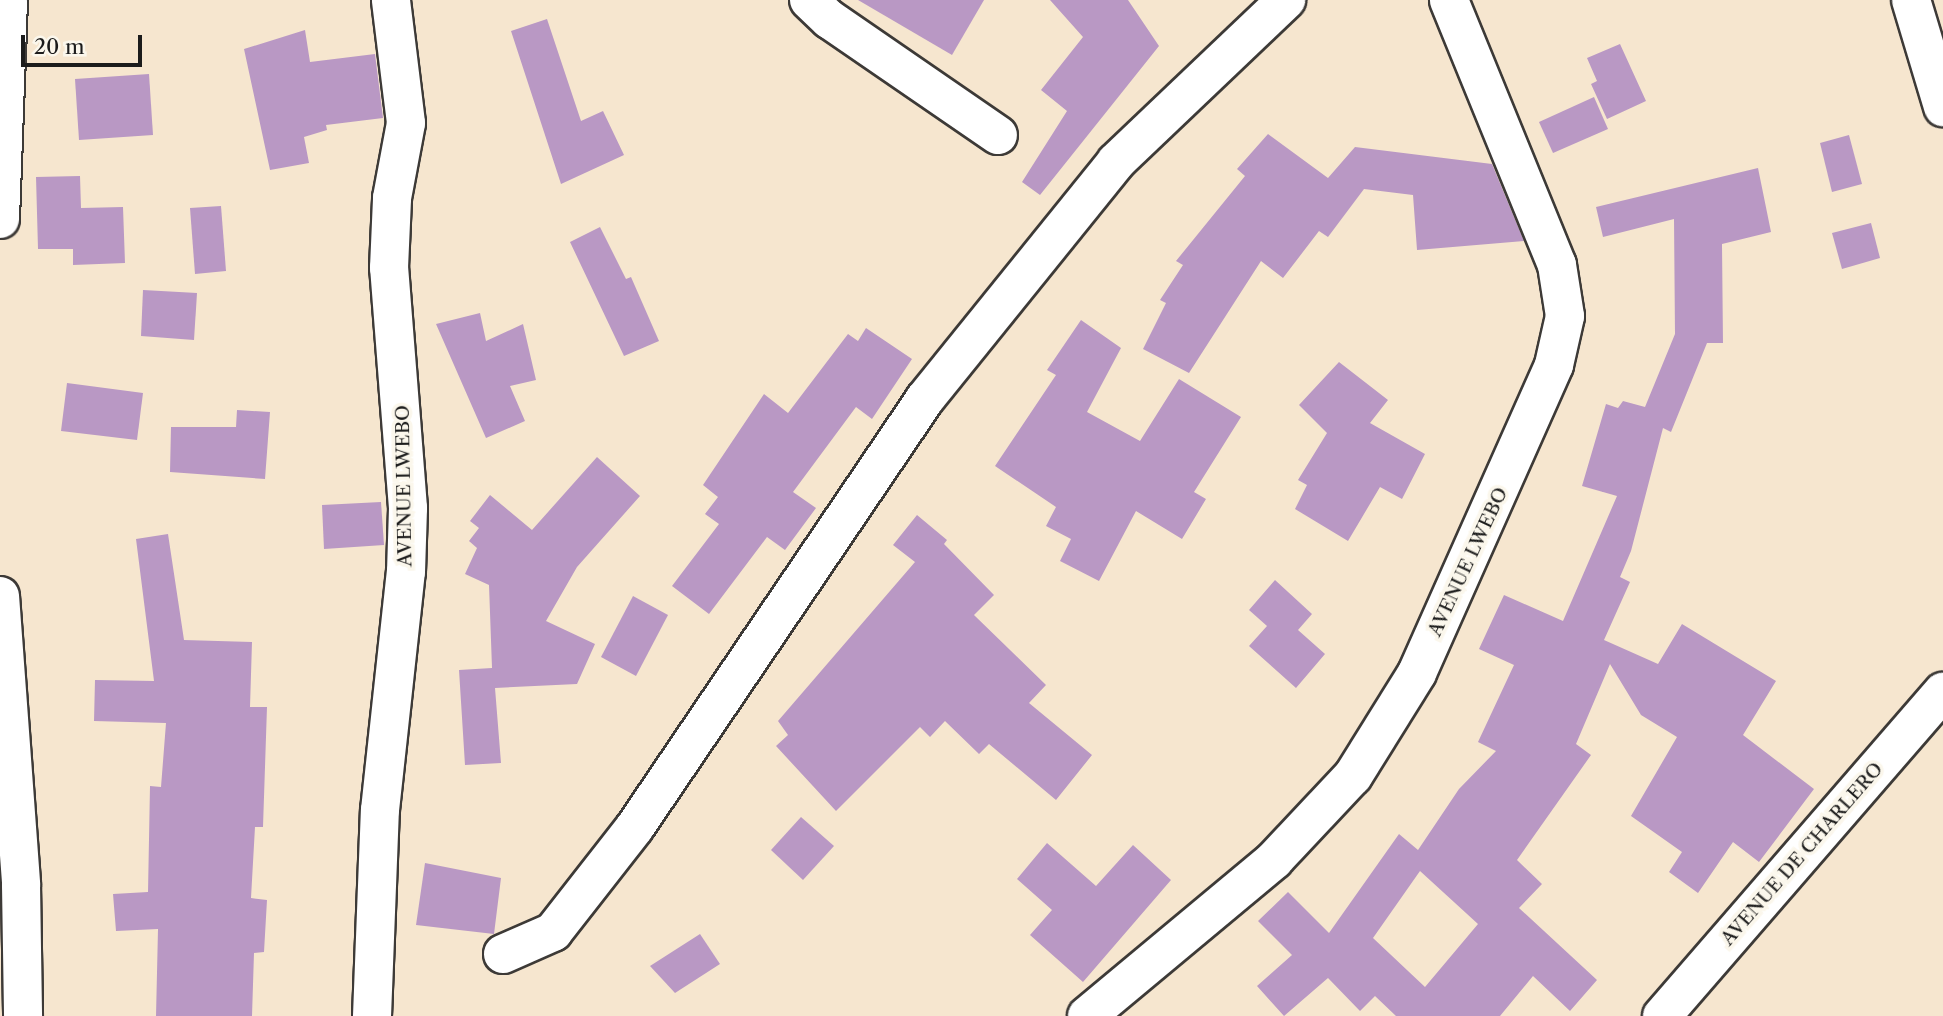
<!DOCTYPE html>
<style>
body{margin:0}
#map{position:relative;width:1943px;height:1016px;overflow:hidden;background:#f6e6cf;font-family:"Libre Caslon Text",serif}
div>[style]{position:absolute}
.building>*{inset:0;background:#b998c4}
.roads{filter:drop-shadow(2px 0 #3d3a37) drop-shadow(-2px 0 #3d3a37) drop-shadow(0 2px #3d3a37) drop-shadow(0 -2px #3d3a37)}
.minor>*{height:38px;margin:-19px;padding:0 19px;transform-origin:19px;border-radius:19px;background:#fff}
span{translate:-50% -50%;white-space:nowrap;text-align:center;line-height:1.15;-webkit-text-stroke:7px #fbf7ec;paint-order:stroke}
.street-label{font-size:19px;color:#1c1c1c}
.scale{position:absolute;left:21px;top:35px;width:121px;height:32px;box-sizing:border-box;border:4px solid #1c1c1c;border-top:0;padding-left:9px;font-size:21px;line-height:24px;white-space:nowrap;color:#1c1c1c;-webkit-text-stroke:5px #fbf7ec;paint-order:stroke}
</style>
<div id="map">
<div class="building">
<i style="clip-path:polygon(858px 0,984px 0,952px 55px)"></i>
<i style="clip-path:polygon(1050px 0,1128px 0,1159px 46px,1040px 195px,1022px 182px,1067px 111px,1041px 90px,1083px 37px)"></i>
<i style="clip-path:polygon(547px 19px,581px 121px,603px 111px,624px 155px,561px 184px,511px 31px)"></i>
<i style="clip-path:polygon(305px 30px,310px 62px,375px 54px,383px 118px,326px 125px,327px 130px,304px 137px,309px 163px,270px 170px,244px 49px)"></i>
<i style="clip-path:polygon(1620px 44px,1646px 101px,1607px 119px,1591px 84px,1597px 81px,1587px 58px)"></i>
<i style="clip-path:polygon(149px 74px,153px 135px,79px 140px,75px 79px)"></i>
<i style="clip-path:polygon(1594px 97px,1608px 129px,1553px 153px,1539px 122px)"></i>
<i style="clip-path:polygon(1268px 134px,1328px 178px,1355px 147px,1492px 164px,1524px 241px,1417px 250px,1413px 195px,1364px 189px,1328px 237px,1319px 231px,1283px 278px,1261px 261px,1189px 373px,1143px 349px,1166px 303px,1160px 300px,1183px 265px,1176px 261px,1245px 176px,1237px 169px)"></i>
<i style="clip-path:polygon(1849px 135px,1862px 184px,1832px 192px,1820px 143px)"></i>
<i style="clip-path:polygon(evenodd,1758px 168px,1771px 232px,1722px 244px,1723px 343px,1707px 343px,1671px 432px,1663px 428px,1631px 551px,1620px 577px,1630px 582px,1604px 640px,1658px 664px,1682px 624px,1776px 681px,1743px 735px,1814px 789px,1759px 862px,1733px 842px,1698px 893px,1669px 872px,1682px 852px,1631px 816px,1677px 737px,1641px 715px,1610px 664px,1576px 744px,1591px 755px,1517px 860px,1542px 884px,1519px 908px,1597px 980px,1570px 1011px,1533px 976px,1500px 1016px,1396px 1016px,1375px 996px,1360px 1011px,1328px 978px,1284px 1016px,1257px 986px,1292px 955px,1258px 921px,1288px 892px,1329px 933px,1399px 834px,1418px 850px,1459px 789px,1496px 751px,1478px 742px,1514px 665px,1479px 649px,1504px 595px,1563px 621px,1617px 496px,1582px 486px,1606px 404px,1618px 408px,1623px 401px,1645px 407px,1675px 334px,1674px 219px,1603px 237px,1596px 207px,1758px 168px,1420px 871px,1478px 924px,1425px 987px,1373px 938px,1420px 871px)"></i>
<i style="clip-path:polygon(80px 176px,81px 208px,123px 207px,125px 263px,73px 265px,73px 249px,38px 249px,36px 177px)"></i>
<i style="clip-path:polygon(221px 206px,226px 271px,195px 274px,190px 208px)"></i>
<i style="clip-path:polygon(1871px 223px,1880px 258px,1842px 269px,1832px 233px)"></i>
<i style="clip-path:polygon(600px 227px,626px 279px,631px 277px,659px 341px,624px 356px,570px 242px)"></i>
<i style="clip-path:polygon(143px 290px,197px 293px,194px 340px,141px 336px)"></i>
<i style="clip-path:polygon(480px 313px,486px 341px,523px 324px,536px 380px,510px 386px,525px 421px,486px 438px,436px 324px)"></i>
<i style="clip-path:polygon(1081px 320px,1121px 348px,1087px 412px,1140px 441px,1179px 379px,1241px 417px,1194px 492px,1206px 499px,1182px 539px,1136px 511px,1099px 581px,1060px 561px,1071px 539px,1046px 526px,1056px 507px,995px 466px,1056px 375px,1047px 370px)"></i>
<i style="clip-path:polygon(866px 328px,912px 359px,872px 419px,856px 407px,793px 492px,816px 508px,785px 550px,767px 537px,709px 614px,672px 586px,719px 524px,705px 514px,718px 497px,703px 485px,764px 394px,788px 413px,848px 334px,858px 341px)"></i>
<i style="clip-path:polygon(1339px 362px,1388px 400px,1370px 423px,1425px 454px,1402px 499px,1380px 487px,1348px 541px,1295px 509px,1307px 485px,1298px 480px,1327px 433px,1299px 405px)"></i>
<i style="clip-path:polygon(67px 383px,143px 393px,137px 440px,61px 431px)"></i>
<i style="clip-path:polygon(237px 410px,270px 412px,265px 479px,170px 472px,171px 427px,236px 427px)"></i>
<i style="clip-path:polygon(597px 457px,640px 496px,577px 567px,546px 621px,595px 644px,577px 684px,495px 688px,501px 763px,465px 765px,459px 670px,492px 668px,489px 585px,465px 574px,477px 548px,469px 541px,479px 528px,470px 521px,490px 495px,532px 530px)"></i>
<i style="clip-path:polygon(381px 502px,384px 545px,324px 549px,322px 505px)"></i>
<i style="clip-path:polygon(917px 515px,947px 540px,944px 544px,994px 595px,974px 615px,1046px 685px,1029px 703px,1092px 755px,1056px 800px,989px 744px,979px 754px,945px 721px,930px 737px,920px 727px,836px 811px,776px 746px,788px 735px,778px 721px,915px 562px,893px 545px)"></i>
<i style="clip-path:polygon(168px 534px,184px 640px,252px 642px,250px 707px,267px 707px,263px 827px,255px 827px,251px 898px,267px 900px,264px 952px,254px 953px,252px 1016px,156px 1016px,158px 929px,116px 931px,113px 894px,148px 892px,150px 786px,161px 787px,166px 723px,94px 721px,95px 680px,154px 681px,136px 539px)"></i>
<i style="clip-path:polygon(1275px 580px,1312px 614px,1298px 630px,1325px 654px,1296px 688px,1249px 646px,1267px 626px,1249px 610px)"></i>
<i style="clip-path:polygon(633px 596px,668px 615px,636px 676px,601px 657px)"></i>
<i style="clip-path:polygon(801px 817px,834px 846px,803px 880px,771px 850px)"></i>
<i style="clip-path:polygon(1047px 843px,1096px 886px,1133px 845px,1171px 880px,1083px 982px,1030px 935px,1052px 910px,1017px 879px)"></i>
<i style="clip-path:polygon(425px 863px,501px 878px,494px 934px,416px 925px)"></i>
<i style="clip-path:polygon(700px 934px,720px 964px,675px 993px,650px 966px)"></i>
</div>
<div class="roads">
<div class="minor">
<i style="left:809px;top:0;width:28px;rotate:44deg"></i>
<i style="left:829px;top:19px;width:205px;rotate:34.5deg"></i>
<i style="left:1911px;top:0;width:112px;rotate:73.3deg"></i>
<i style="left:0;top:219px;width:219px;rotate:-87.9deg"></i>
<i style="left:0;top:596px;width:290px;rotate:85.8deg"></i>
<i style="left:21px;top:885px;width:131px;rotate:89.1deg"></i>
<i style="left:503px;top:954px;width:55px;rotate:-23.7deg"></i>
<i style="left:553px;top:932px;width:133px;rotate:-52deg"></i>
<i style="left:635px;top:827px;width:517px;rotate:-55.88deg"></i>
<i style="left:925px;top:399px;width:304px;rotate:-51.1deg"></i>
<i style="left:1116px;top:162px;width:235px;rotate:-43.6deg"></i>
<i style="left:372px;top:1016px;width:206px;rotate:-87.8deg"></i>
<i style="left:380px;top:810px;width:239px;rotate:-83.8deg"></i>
<i style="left:406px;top:572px;width:64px;rotate:-88.2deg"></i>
<i style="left:408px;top:508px;width:241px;rotate:-94.5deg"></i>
<i style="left:389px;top:268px;width:70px;rotate:-87.5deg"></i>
<i style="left:392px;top:198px;width:76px;rotate:-79.4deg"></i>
<i style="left:406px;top:123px;width:124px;rotate:-97deg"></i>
<i style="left:1087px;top:1016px;width:244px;rotate:-39.8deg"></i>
<i style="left:1274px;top:860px;width:115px;rotate:-46.8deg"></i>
<i style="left:1353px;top:776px;width:121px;rotate:-58.1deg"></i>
<i style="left:1417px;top:673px;width:337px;rotate:-66deg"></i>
<i style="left:1554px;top:365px;width:50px;rotate:-77.3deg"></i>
<i style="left:1565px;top:316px;width:52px;rotate:-98.9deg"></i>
<i style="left:1557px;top:265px;width:286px;rotate:-112.2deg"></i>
<i style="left:1662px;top:1016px;width:429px;rotate:-49.1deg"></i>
</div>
</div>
<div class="street-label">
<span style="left:404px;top:486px;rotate:-91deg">AVENUE LWEBO</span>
<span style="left:1468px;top:562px;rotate:-65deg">AVENUE LWEBO</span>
<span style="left:1802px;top:854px;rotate:-49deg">AVENUE DE CHARLERO</span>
</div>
<div class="scale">20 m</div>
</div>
